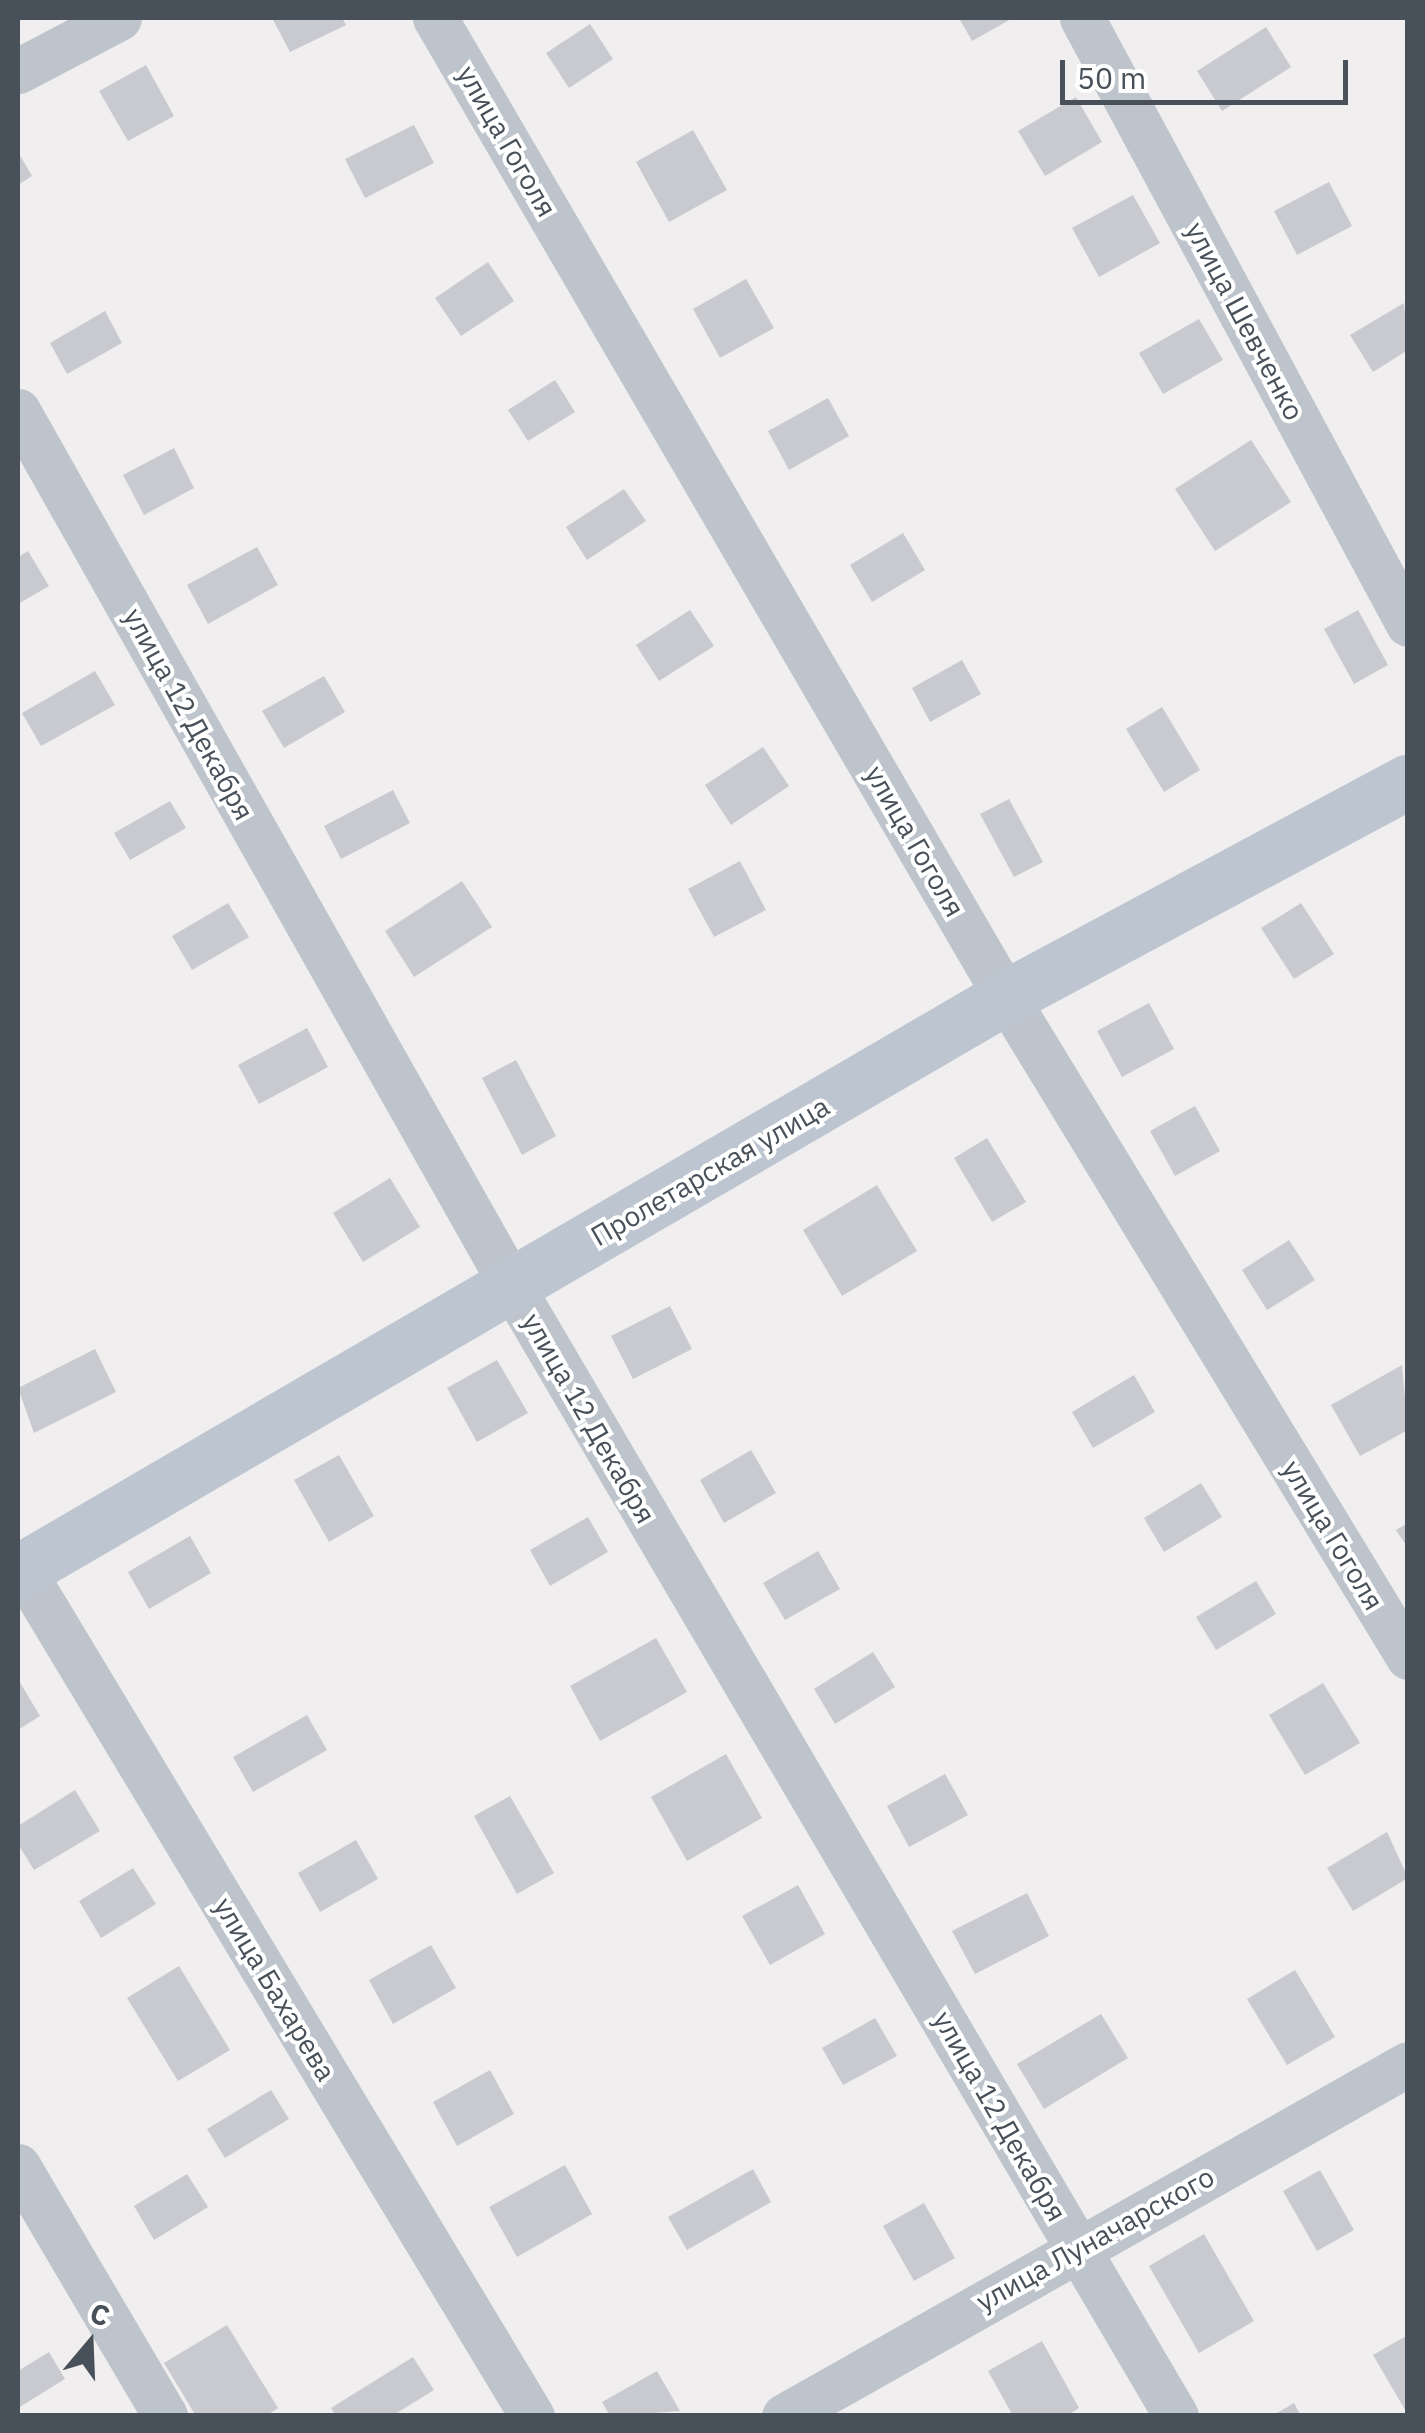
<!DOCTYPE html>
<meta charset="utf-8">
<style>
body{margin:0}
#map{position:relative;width:1425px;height:2433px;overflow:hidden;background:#f0eeee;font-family:"IBM Plex Sans",sans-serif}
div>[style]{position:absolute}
.building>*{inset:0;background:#c9cad0}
.street>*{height:45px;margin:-22.5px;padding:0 22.5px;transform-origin:22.5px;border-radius:22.5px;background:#bdc4cb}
.secondary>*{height:55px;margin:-27.5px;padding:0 27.5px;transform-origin:27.5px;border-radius:27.5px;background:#bdc5d0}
span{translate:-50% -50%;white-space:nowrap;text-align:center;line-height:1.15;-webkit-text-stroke:8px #fff;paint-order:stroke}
.street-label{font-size:28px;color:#485059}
.frame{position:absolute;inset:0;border:20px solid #485059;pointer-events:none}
.north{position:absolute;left:40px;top:2293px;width:100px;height:100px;-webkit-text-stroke:8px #fff;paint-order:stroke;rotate:19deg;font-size:28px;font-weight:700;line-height:40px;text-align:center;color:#485059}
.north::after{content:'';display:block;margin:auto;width:35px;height:45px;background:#485059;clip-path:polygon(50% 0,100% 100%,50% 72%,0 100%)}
.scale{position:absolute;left:1060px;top:60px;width:288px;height:45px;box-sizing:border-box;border:5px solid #485059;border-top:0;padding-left:12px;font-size:30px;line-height:35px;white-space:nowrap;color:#485059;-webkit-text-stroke:8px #fff;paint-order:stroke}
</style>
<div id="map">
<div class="building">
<i style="clip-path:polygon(272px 18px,342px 18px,346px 25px,290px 52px)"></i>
<i style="clip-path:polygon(959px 18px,1013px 18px,972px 41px)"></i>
<i style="clip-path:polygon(590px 24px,613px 59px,569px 88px,546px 53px)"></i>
<i style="clip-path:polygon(1266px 27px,1291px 67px,1222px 111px,1197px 71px)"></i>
<i style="clip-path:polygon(146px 65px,174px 116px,128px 141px,99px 91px)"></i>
<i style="clip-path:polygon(1076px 97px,1102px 142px,1045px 176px,1018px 131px)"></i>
<i style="clip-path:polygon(414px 125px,434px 163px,365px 198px,345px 159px)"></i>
<i style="clip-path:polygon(693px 130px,727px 190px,669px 222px,636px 162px)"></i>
<i style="clip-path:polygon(18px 152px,32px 176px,18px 185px)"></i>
<i style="clip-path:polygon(1329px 182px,1352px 226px,1297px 255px,1274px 211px)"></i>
<i style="clip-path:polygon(1133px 195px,1160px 243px,1099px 277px,1072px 228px)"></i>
<i style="clip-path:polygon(488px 262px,514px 301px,461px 336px,435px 298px)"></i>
<i style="clip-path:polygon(746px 279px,774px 328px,720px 358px,693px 309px)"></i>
<i style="clip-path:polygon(1404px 303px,1408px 350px,1373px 372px,1350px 335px)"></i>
<i style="clip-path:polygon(105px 311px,122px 343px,67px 374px,50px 343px)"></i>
<i style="clip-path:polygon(1199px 319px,1223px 360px,1163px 394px,1139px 353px)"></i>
<i style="clip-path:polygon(555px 380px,575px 412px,528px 441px,508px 410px)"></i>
<i style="clip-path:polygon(828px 398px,849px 436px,789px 470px,768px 431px)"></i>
<i style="clip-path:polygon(1251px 440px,1291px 502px,1215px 551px,1175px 489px)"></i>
<i style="clip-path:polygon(174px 448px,194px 488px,144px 515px,123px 475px)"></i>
<i style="clip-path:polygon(624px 489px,646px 521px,587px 560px,566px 527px)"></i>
<i style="clip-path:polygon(903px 533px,925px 570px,872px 602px,850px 565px)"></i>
<i style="clip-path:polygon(257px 547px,278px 585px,208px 624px,187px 585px)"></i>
<i style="clip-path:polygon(28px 551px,49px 586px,18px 604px,18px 557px)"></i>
<i style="clip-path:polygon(690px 610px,714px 646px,659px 681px,636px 645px)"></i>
<i style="clip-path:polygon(1358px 610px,1388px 665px,1354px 684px,1324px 629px)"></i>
<i style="clip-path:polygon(962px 660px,981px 694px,930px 722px,912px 688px)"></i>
<i style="clip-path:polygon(95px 671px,115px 705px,41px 746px,22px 713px)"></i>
<i style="clip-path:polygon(324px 676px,345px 712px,284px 748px,262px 711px)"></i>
<i style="clip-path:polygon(1162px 707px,1200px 770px,1164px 792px,1126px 729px)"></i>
<i style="clip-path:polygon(763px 747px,789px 786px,731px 825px,705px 785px)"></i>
<i style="clip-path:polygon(393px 790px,410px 823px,341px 859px,324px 826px)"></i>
<i style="clip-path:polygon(1009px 799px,1043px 862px,1014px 877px,980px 814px)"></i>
<i style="clip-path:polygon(170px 801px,186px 828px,130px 860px,114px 833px)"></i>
<i style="clip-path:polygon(740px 861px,766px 910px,714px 937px,688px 889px)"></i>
<i style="clip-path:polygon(462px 881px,492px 927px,414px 977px,385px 931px)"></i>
<i style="clip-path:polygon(228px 903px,249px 937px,192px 970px,172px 936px)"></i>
<i style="clip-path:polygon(1301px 903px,1334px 954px,1294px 979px,1261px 928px)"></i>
<i style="clip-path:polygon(1149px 1003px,1174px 1049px,1122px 1077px,1097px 1031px)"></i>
<i style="clip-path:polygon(307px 1028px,328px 1067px,259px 1104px,238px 1065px)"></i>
<i style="clip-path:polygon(516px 1060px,556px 1136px,522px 1155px,482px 1078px)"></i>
<i style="clip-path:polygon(1195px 1106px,1220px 1151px,1175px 1176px,1150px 1131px)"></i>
<i style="clip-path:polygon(987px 1138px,1026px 1202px,992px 1222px,954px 1158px)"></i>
<i style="clip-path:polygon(390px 1178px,420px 1227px,363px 1262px,333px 1213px)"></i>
<i style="clip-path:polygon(877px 1185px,917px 1251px,842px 1296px,803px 1230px)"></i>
<i style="clip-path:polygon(1289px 1240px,1315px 1280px,1267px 1310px,1242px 1270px)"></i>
<i style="clip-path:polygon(670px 1306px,692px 1349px,633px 1379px,611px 1336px)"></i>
<i style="clip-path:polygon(95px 1349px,116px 1392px,34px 1433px,18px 1388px)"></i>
<i style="clip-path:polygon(497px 1360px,528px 1413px,477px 1442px,447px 1388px)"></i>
<i style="clip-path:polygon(1402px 1365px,1408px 1430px,1360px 1456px,1331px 1405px)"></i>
<i style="clip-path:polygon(1134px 1375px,1155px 1412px,1093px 1448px,1072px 1412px)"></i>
<i style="clip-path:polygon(751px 1450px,776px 1493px,724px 1523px,700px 1480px)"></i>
<i style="clip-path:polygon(339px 1455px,374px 1516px,329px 1542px,294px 1480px)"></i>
<i style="clip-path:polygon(1201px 1483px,1222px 1517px,1164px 1552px,1144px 1518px)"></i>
<i style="clip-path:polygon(588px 1517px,608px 1552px,550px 1586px,530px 1550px)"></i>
<i style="clip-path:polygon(1408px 1523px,1408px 1548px,1396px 1530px)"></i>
<i style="clip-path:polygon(190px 1536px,211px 1573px,149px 1609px,128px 1572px)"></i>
<i style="clip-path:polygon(818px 1551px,840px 1589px,785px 1620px,763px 1583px)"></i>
<i style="clip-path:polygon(1256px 1581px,1276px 1614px,1216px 1650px,1196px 1617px)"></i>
<i style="clip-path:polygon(656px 1638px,687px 1692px,600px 1741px,570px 1686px)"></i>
<i style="clip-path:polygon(873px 1652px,895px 1687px,835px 1724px,814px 1689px)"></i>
<i style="clip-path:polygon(18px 1679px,40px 1716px,18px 1730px)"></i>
<i style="clip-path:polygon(1323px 1683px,1360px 1743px,1305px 1775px,1269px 1715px)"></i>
<i style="clip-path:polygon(307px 1715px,327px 1750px,253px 1792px,233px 1757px)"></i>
<i style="clip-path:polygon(726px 1754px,762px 1818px,687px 1861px,651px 1797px)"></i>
<i style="clip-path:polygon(945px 1774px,968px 1815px,909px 1847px,887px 1806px)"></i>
<i style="clip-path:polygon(75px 1790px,100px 1831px,34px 1870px,18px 1844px,18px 1826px)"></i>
<i style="clip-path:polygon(510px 1796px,554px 1873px,517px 1894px,474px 1816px)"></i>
<i style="clip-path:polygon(1387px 1832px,1408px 1878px,1353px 1911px,1327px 1868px)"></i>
<i style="clip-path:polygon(356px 1840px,378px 1879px,320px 1912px,298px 1873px)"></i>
<i style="clip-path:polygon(133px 1868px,156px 1904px,101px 1938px,79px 1901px)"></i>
<i style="clip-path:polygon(798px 1885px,825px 1934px,770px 1965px,742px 1916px)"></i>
<i style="clip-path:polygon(1027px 1893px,1049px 1936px,975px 1974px,952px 1931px)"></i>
<i style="clip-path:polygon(431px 1945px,456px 1988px,393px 2024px,369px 1980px)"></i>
<i style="clip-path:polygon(179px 1966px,230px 2050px,178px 2081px,127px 1998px)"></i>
<i style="clip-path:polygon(1295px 1970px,1335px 2037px,1287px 2065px,1247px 1999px)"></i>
<i style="clip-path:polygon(1101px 2014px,1128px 2058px,1044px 2109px,1017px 2064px)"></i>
<i style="clip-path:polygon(875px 2018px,897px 2056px,843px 2085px,822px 2048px)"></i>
<i style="clip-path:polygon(490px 2070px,514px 2114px,457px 2146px,433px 2102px)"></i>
<i style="clip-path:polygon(271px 2090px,289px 2119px,225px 2158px,207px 2129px)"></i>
<i style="clip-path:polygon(565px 2165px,592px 2214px,517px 2257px,489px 2207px)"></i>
<i style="clip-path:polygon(753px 2169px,771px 2202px,687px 2250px,668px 2217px)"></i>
<i style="clip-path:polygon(1320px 2170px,1354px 2230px,1317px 2251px,1283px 2191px)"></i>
<i style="clip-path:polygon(187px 2174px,208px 2207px,154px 2240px,134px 2206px)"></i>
<i style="clip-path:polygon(924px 2203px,955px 2258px,914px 2281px,883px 2226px)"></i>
<i style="clip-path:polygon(1204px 2234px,1254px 2321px,1199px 2353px,1149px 2266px)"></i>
<i style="clip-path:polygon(227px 2325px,278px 2408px,266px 2416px,196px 2416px,164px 2363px)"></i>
<i style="clip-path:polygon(1408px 2335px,1408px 2415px,1373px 2355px)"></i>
<i style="clip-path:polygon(1042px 2341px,1079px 2408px,1066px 2416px,1013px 2416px,988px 2371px)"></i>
<i style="clip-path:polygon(49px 2352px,65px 2379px,18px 2408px,18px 2371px)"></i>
<i style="clip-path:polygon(413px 2357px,434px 2390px,392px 2416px,336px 2416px,331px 2408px)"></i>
<i style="clip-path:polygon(657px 2371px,680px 2411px,610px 2416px,602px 2402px)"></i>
<i style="clip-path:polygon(1294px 2403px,1301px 2416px,1272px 2416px)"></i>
</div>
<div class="street">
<i style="left:435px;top:18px;width:1133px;rotate:59.75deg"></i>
<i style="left:1006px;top:997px;width:773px;rotate:58.65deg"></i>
<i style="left:1082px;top:18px;width:688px;rotate:61.72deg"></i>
<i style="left:18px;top:71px;width:114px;rotate:-27.7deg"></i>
<i style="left:18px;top:411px;width:1007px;rotate:60.56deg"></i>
<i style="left:513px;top:1288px;width:1308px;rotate:59.55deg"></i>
<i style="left:18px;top:1562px;width:997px;rotate:58.96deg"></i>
<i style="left:18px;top:2166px;width:290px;rotate:59.5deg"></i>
<i style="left:784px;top:2416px;width:716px;rotate:-29.43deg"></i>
</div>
<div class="secondary">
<i style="left:18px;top:1572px;width:1143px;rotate:-30.2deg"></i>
<i style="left:1006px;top:997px;width:456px;rotate:-28.2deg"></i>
</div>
<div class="street-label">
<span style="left:507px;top:141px;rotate:60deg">улица Гоголя</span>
<span style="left:1245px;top:321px;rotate:62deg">улица Шевченко</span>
<span style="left:189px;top:714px;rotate:61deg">улица 12 Декабря</span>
<span style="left:915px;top:841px;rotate:60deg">улица Гоголя</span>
<span style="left:710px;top:1171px;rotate:-30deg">Пролетарская улица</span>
<span style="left:589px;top:1418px;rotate:60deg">улица 12 Декабря</span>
<span style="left:1333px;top:1535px;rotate:59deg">улица Гоголя</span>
<span style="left:275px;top:1989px;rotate:59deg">улица Бахарева</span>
<span style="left:1000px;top:2116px;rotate:60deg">улица 12 Декабря</span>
<span style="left:1095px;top:2239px;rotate:-29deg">улица Луначарского</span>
</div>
<div class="frame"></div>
<div class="north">С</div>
<div class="scale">50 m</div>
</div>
